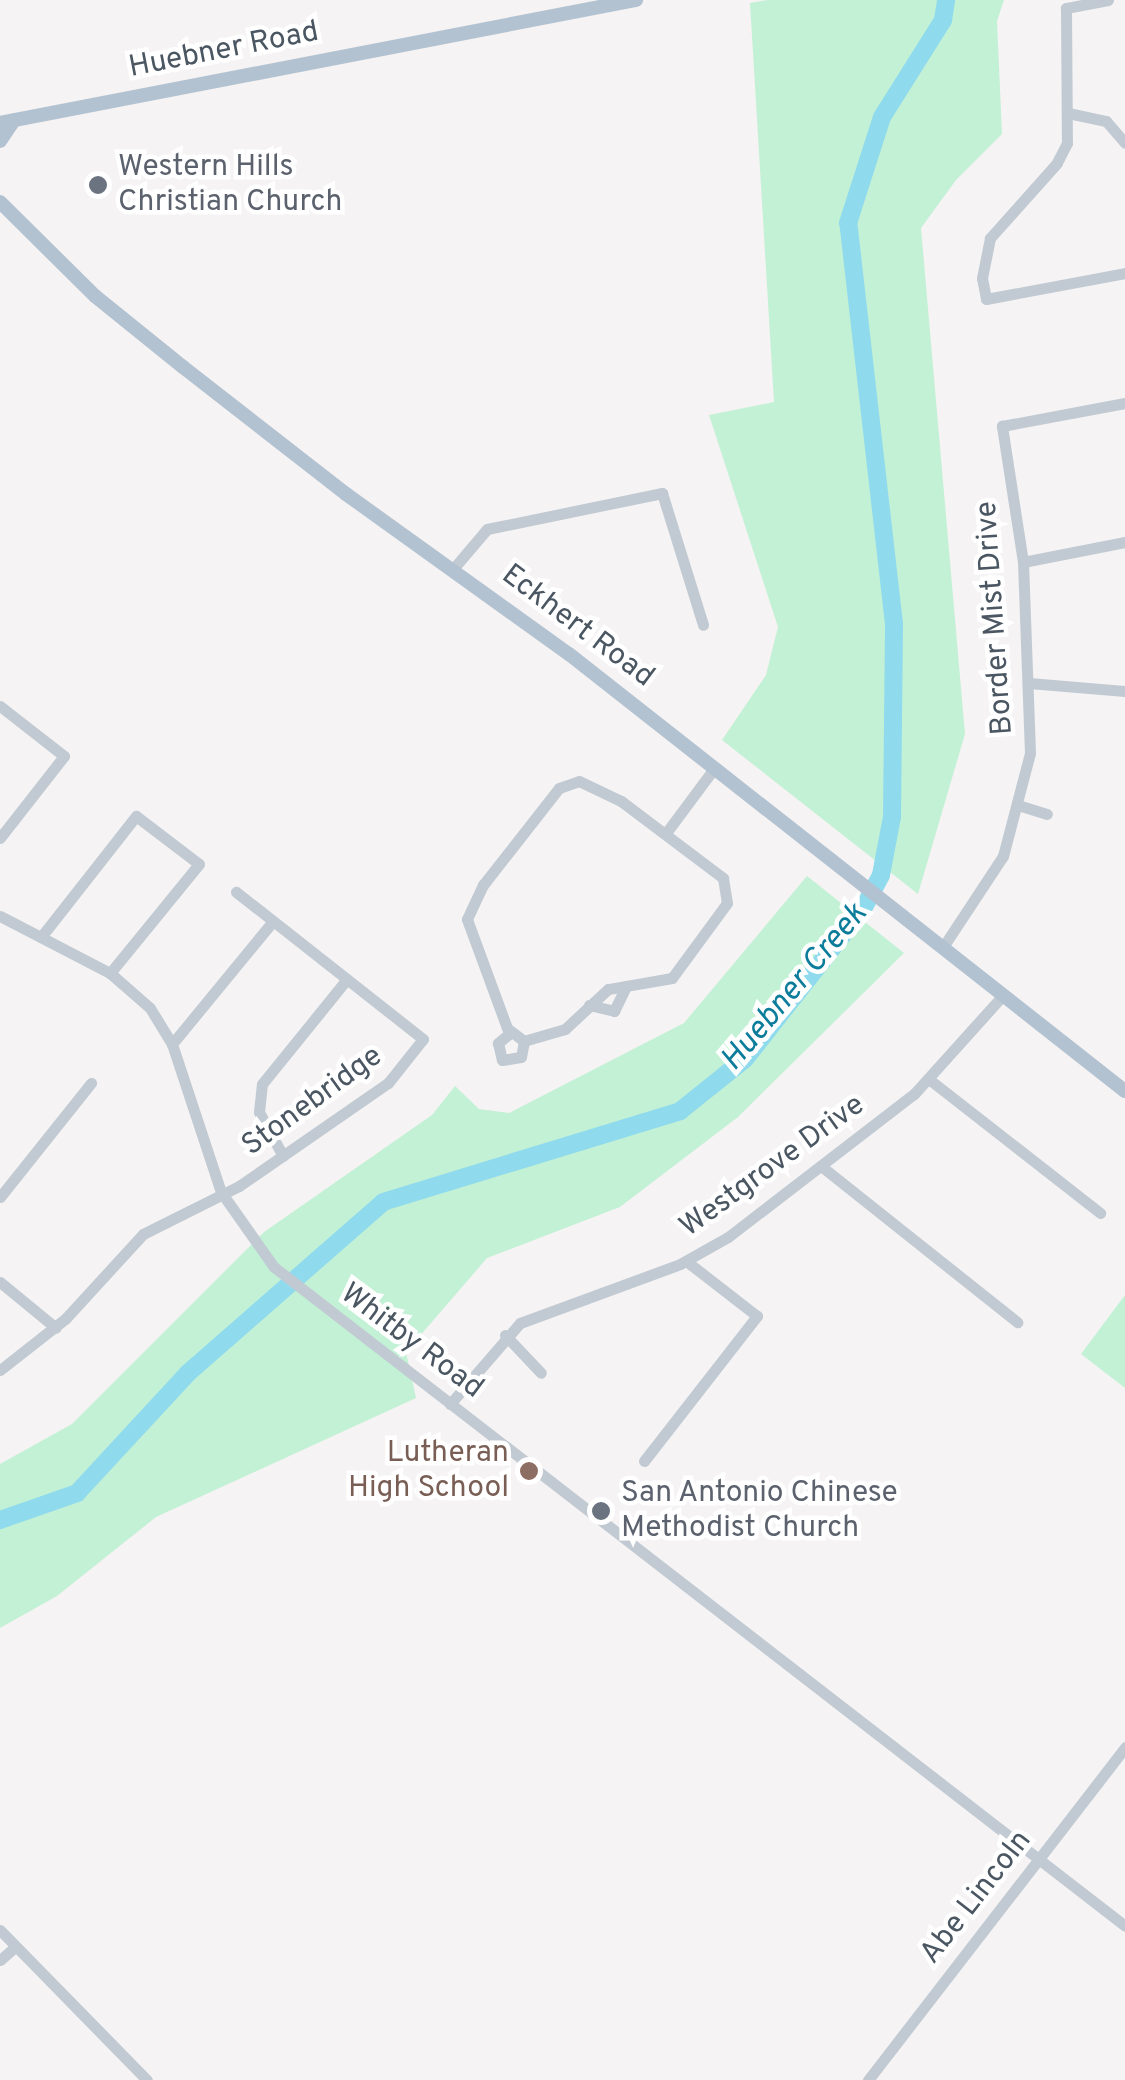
<!DOCTYPE html>
<style>
body{margin:0}
#map{position:relative;width:1125px;height:2080px;overflow:hidden;background:#f5f3f3;font-family:Overpass,sans-serif}
div>[style]{position:absolute}
.green>*{inset:0;background:#c3f1d5}
.river>*{height:18px;margin:-9px;padding:0 9px;transform-origin:9px;border-radius:9px;background:#90daee}
.minor>*{height:11px;margin:-5.5px;padding:0 5.5px;transform-origin:5.5px;border-radius:5.5px;background:#c1cad2}
.major>*{height:14px;margin:-7px;padding:0 7px;transform-origin:7px;border-radius:7px;background:#b3c2d1}
.dots>*{width:28px;height:28px;translate:-50% -50%;box-sizing:border-box;border:5px solid #fff;border-radius:50%}
span{translate:-50% -50%;white-space:nowrap;text-align:center;line-height:1.15;-webkit-text-stroke:9px #fff;paint-order:stroke}
.street-label{font-size:30px;color:#4a5661}
.worship-label{font-size:30px;color:#5b616d}
.left{translate:0 -50%;text-align:left}
.education-label{font-size:30px;color:#785e54}
.right{translate:-100% -50%;text-align:right}
.water-label{font-size:32px;color:#0c7c9b;font-style:italic}
</style>
<div id="map">
<div class="green">
<i style="clip-path:polygon(767px 0,1004px 0,997px 21px,1002px 134px,956px 180px,921px 228px,965px 734px,918px 894px,722px 740px,766px 675px,778px 627px,709px 415px,774px 402px,750px 3px)"></i>
<i style="clip-path:polygon(807px 876px,904px 953px,738px 1117px,620px 1207px,487px 1258px,406px 1352px,416px 1398px,156px 1517px,57px 1596px,0 1628px,0 1464px,72px 1424px,264px 1232px,432px 1115px,455px 1086px,479px 1109px,509px 1113px,684px 1023px)"></i>
<i style="clip-path:polygon(1125px 1295px,1125px 1388px,1081px 1354px)"></i>
</div>
<div class="river">
<i style="left:0;top:1520px;width:82px;rotate:-19.3deg"></i>
<i style="left:77px;top:1493px;width:163px;rotate:-47.2deg"></i>
<i style="left:188px;top:1373px;width:259px;rotate:-41.2deg"></i>
<i style="left:383px;top:1202px;width:311px;rotate:-17deg"></i>
<i style="left:680px;top:1111px;width:83px;rotate:-38.7deg"></i>
<i style="left:745px;top:1059px;width:191px;rotate:-51.8deg"></i>
<i style="left:863px;top:909px;width:38px;rotate:-62deg"></i>
<i style="left:881px;top:875px;width:59px;rotate:-79.3deg"></i>
<i style="left:892px;top:817px;width:193px;rotate:-89.4deg"></i>
<i style="left:894px;top:624px;width:404px;rotate:-96.5deg"></i>
<i style="left:848px;top:223px;width:111px;rotate:-72.2deg"></i>
<i style="left:882px;top:117px;width:115px;rotate:-57.8deg"></i>
<i style="left:943px;top:20px;width:20px;rotate:-81deg"></i>
</div>
<div class="minor">
<i style="left:1108px;top:0;width:43px;rotate:169.2deg"></i>
<i style="left:1066px;top:8px;width:135px;rotate:89.6deg"></i>
<i style="left:1067px;top:143px;width:22px;rotate:117deg"></i>
<i style="left:1057px;top:163px;width:101px;rotate:131.8deg"></i>
<i style="left:990px;top:238px;width:41px;rotate:101.3deg"></i>
<i style="left:982px;top:278px;width:21px;rotate:79deg"></i>
<i style="left:986px;top:299px;width:141px;rotate:-10.6deg"></i>
<i style="left:1068px;top:113px;width:39px;rotate:12deg"></i>
<i style="left:1106px;top:121px;width:29px;rotate:49deg"></i>
<i style="left:1023px;top:562px;width:104px;rotate:-11.1deg"></i>
<i style="left:453px;top:569px;width:52px;rotate:-49.6deg"></i>
<i style="left:487px;top:529px;width:179px;rotate:-11.6deg"></i>
<i style="left:662px;top:493px;width:138px;rotate:72.7deg"></i>
<i style="left:1029px;top:683px;width:96px;rotate:4.8deg"></i>
<i style="left:0;top:706px;width:81px;rotate:38deg"></i>
<i style="left:64px;top:756px;width:104px;rotate:128deg"></i>
<i style="left:579px;top:781px;width:47px;rotate:25.5deg"></i>
<i style="left:621px;top:801px;width:128px;rotate:37deg"></i>
<i style="left:723px;top:878px;width:25px;rotate:81deg"></i>
<i style="left:727px;top:903px;width:93px;rotate:126.3deg"></i>
<i style="left:672px;top:978px;width:65px;rotate:170.2deg"></i>
<i style="left:608px;top:989px;width:59px;rotate:137.1deg"></i>
<i style="left:565px;top:1029px;width:43px;rotate:163.7deg"></i>
<i style="left:524px;top:1041px;width:21px;rotate:-143deg"></i>
<i style="left:507px;top:1028px;width:116px;rotate:-110.2deg"></i>
<i style="left:467px;top:919px;width:38px;rotate:-65deg"></i>
<i style="left:483px;top:885px;width:123px;rotate:-51.9deg"></i>
<i style="left:559px;top:788px;width:21px;rotate:-19deg"></i>
<i style="left:1021px;top:806px;width:27px;rotate:17deg"></i>
<i style="left:666px;top:833px;width:82px;rotate:-53.4deg"></i>
<i style="left:0;top:916px;width:124px;rotate:27.4deg"></i>
<i style="left:110px;top:973px;width:53px;rotate:41.2deg"></i>
<i style="left:150px;top:1008px;width:42px;rotate:58.6deg"></i>
<i style="left:172px;top:1044px;width:156px;rotate:71.7deg"></i>
<i style="left:221px;top:1192px;width:92px;rotate:54.8deg"></i>
<i style="left:274px;top:1267px;width:1076px;rotate:37.75deg"></i>
<i style="left:41px;top:937px;width:154px;rotate:-51.9deg"></i>
<i style="left:136px;top:816px;width:79px;rotate:37.3deg"></i>
<i style="left:199px;top:864px;width:141px;rotate:129.2deg"></i>
<i style="left:943px;top:947px;width:109px;rotate:-56.6deg"></i>
<i style="left:1003px;top:856px;width:106px;rotate:-75.3deg"></i>
<i style="left:1030px;top:753px;width:191px;rotate:-92.1deg"></i>
<i style="left:1023px;top:562px;width:138px;rotate:-98.8deg"></i>
<i style="left:1002px;top:426px;width:125px;rotate:-10.6deg"></i>
<i style="left:589px;top:1005px;width:26px;rotate:13deg"></i>
<i style="left:614px;top:1011px;width:28px;rotate:-64deg"></i>
<i style="left:510px;top:1033px;width:16px;rotate:140deg"></i>
<i style="left:498px;top:1043px;width:17px;rotate:77deg"></i>
<i style="left:502px;top:1060px;width:19px;rotate:-9deg"></i>
<i style="left:521px;top:1057px;width:16px;rotate:-79deg"></i>
<i style="left:172px;top:1044px;width:159px;rotate:-50.6deg"></i>
<i style="left:930px;top:1080px;width:216px;rotate:38deg"></i>
<i style="left:283px;top:1156px;width:50px;rotate:-118.6deg"></i>
<i style="left:259px;top:1112px;width:28px;rotate:-84deg"></i>
<i style="left:262px;top:1084px;width:135px;rotate:-51deg"></i>
<i style="left:821px;top:1166px;width:251px;rotate:38.5deg"></i>
<i style="left:0;top:1197px;width:146px;rotate:-51.4deg"></i>
<i style="left:0;top:1282px;width:72px;rotate:39.4deg"></i>
<i style="left:505px;top:1335px;width:52px;rotate:46.5deg"></i>
<i style="left:0;top:1370px;width:84px;rotate:-38.2deg"></i>
<i style="left:66px;top:1318px;width:114px;rotate:-47.5deg"></i>
<i style="left:143px;top:1234px;width:107px;rotate:-26.6deg"></i>
<i style="left:239px;top:1186px;width:181px;rotate:-34.7deg"></i>
<i style="left:388px;top:1083px;width:56px;rotate:-51.5deg"></i>
<i style="left:423px;top:1039px;width:238px;rotate:-141.8deg"></i>
<i style="left:450px;top:1404px;width:107px;rotate:-49.2deg"></i>
<i style="left:520px;top:1323px;width:171px;rotate:-20.2deg"></i>
<i style="left:680px;top:1264px;width:55px;rotate:-29.4deg"></i>
<i style="left:728px;top:1237px;width:235px;rotate:-37.6deg"></i>
<i style="left:914px;top:1094px;width:133px;rotate:-48deg"></i>
<i style="left:644px;top:1461px;width:184px;rotate:-52.1deg"></i>
<i style="left:757px;top:1316px;width:90px;rotate:-142.2deg"></i>
<i style="left:0;top:1930px;width:210px;rotate:45.6deg"></i>
<i style="left:0;top:1960px;width:20px;rotate:-41deg"></i>
<i style="left:868px;top:2080px;width:421px;rotate:-52.3deg"></i>
</div>
<div class="major">
<i style="left:0;top:123px;width:648px;rotate:-10.95deg"></i>
<i style="left:0;top:141px;width:25px;rotate:-56deg"></i>
<i style="left:0;top:202px;width:134px;rotate:44.7deg"></i>
<i style="left:95px;top:296px;width:113px;rotate:38.9deg"></i>
<i style="left:183px;top:367px;width:207px;rotate:37.9deg"></i>
<i style="left:346px;top:494px;width:274px;rotate:35.7deg"></i>
<i style="left:569px;top:654px;width:707px;rotate:38.17deg"></i>
</div>
<div class="dots">
<i style="left:98px;top:185px;background:#6b7280"></i>
<i style="left:529px;top:1471px;background:#8d6e63"></i>
<i style="left:601px;top:1511px;background:#6b7280"></i>
</div>
<div class="street-label">
<span style="left:224px;top:51px;rotate:-11deg">Huebner Road</span>
<span style="left:996px;top:618px;rotate:-94deg">Border Mist Drive</span>
<span style="left:577px;top:627px;rotate:37deg">Eckhert Road</span>
<span style="left:313px;top:1102px;rotate:-36deg">Stonebridge</span>
<span style="left:773px;top:1167px;rotate:-36deg">Westgrove Drive</span>
<span style="left:411px;top:1342px;rotate:37deg">Whitby Road</span>
<span style="left:977px;top:1898px;rotate:-52deg">Abe Lincoln</span>
</div>
<div class="worship-label">
<span class="left" style="left:118px;top:185px">Western Hills<br>Christian Church</span>
<span class="left" style="left:621px;top:1511px">San Antonio Chinese<br>Methodist Church</span>
</div>
<div class="education-label">
<span class="right" style="left:509px;top:1471px">Lutheran<br>High School</span>
</div>
<div class="water-label">
<span style="left:795px;top:988px;rotate:-50deg">Huebner Creek</span>
</div>
</div>
